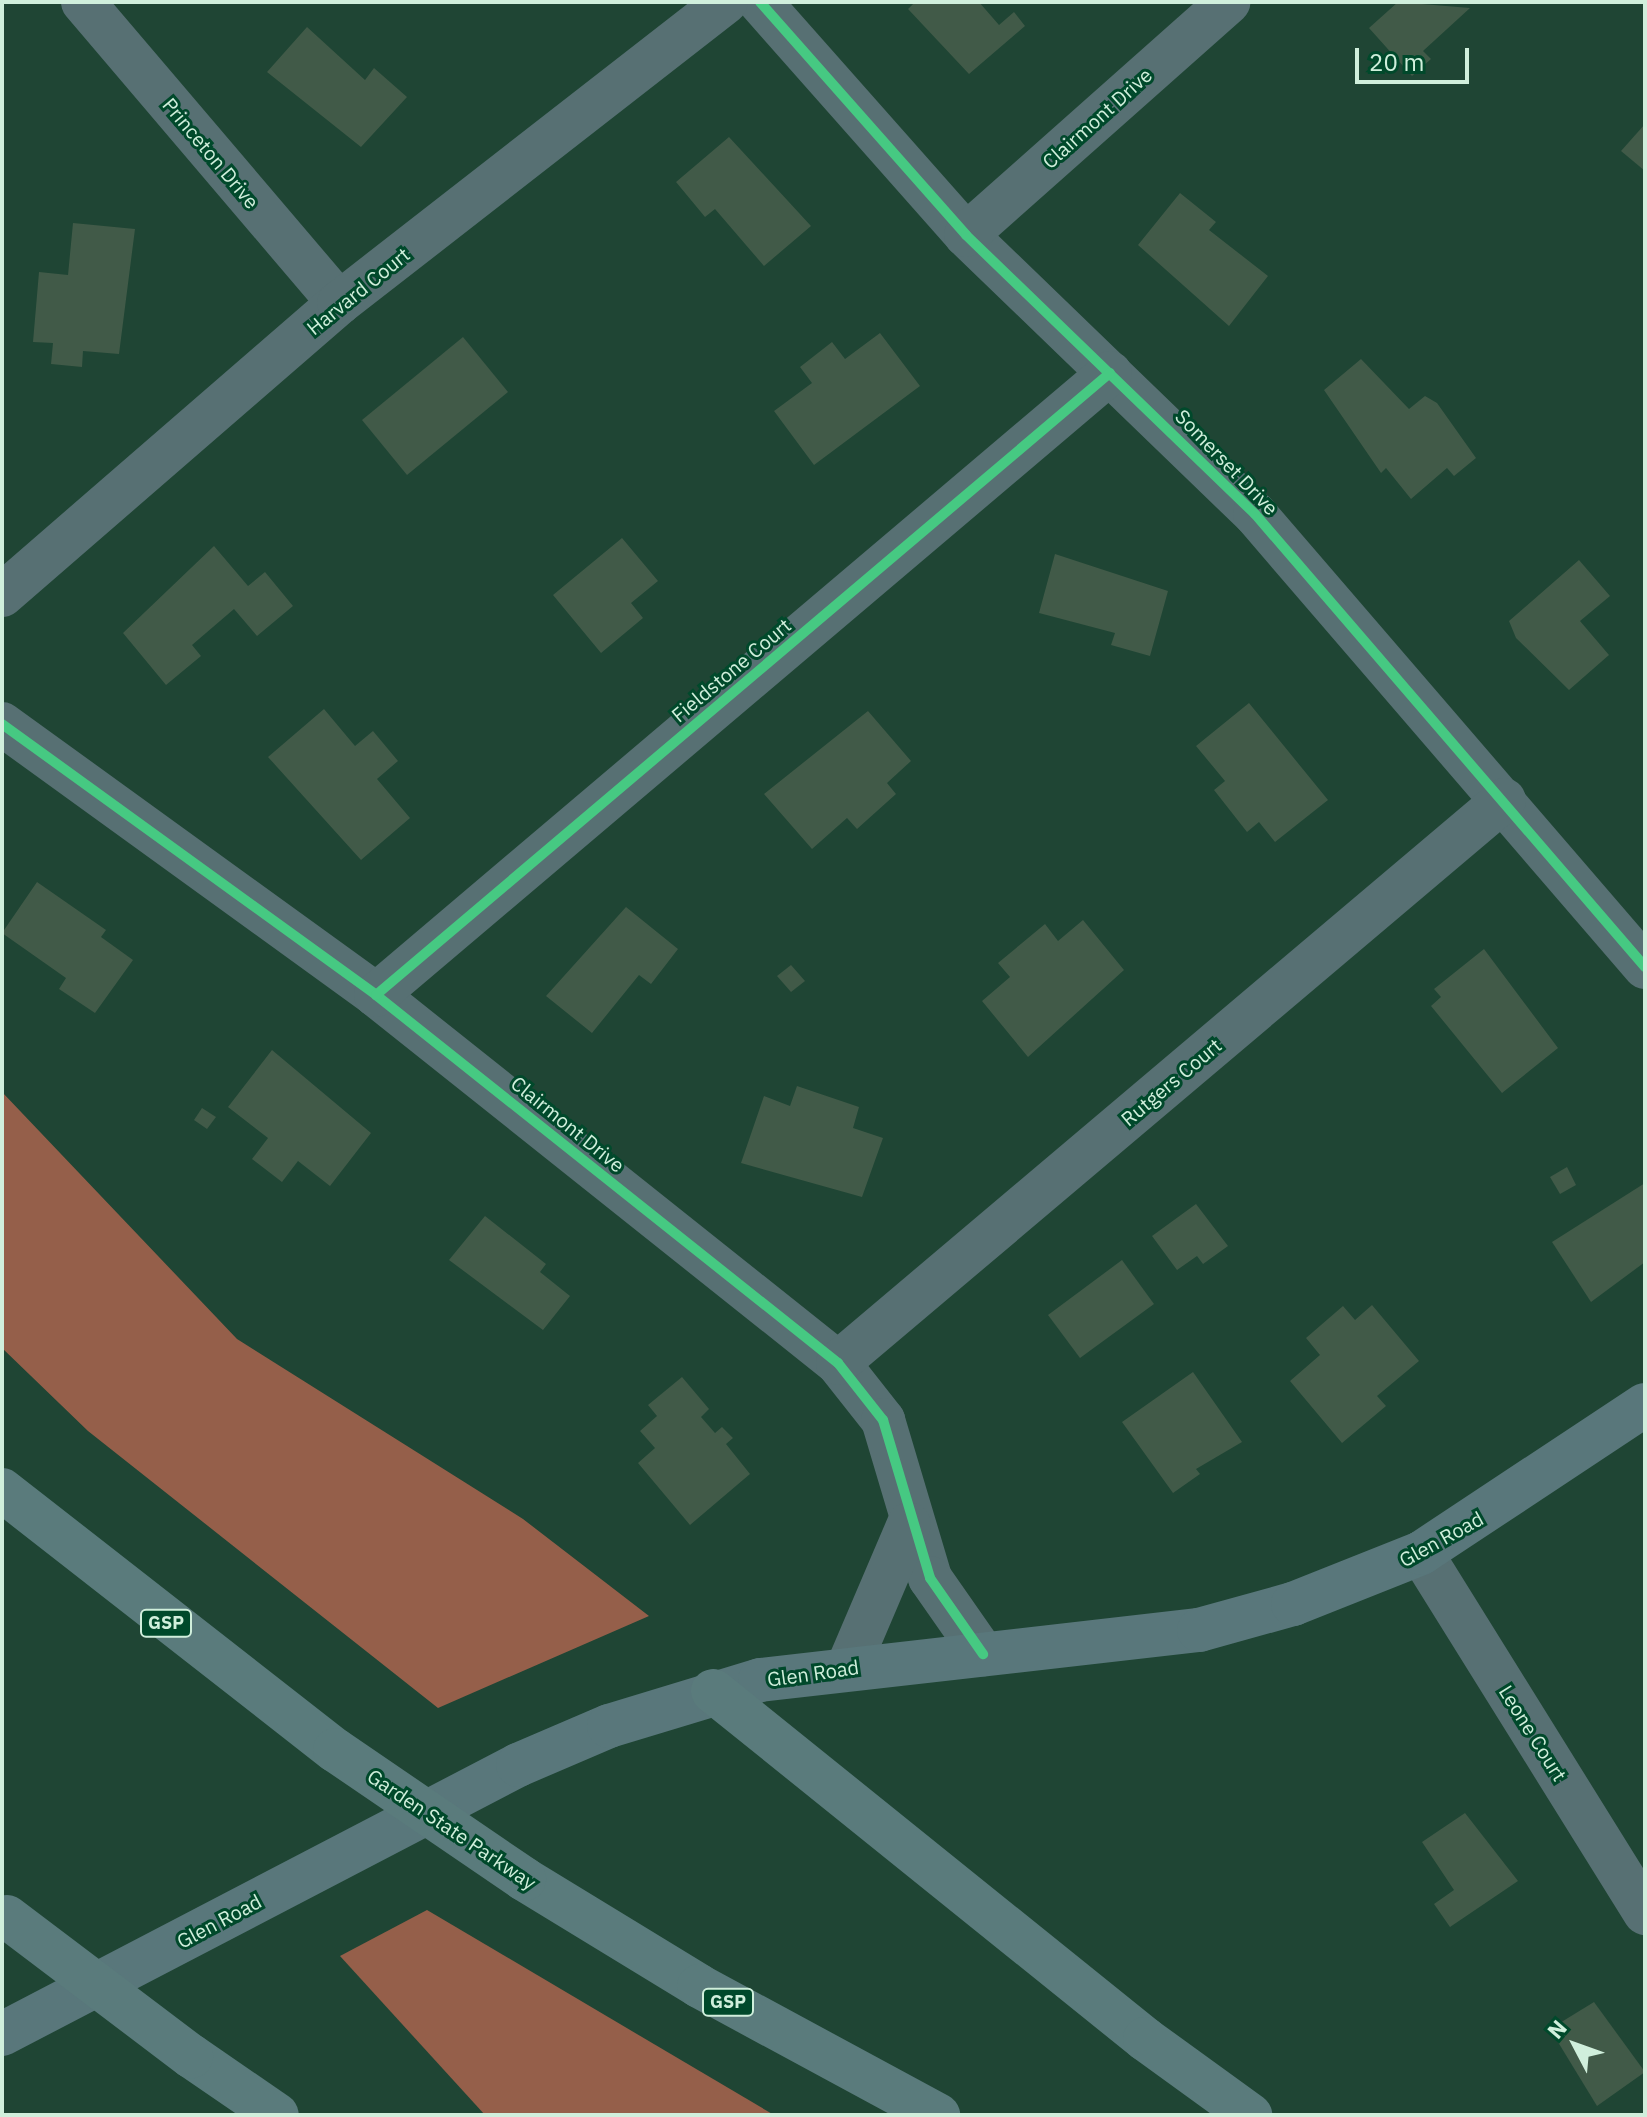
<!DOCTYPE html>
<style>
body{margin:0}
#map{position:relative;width:1647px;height:2117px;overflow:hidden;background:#1f4534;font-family:"IBM Plex Sans",sans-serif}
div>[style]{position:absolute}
.forest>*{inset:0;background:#955f4a}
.building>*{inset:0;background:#415a48}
.minor>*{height:44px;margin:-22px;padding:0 22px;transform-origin:22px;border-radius:22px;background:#577073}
.secondary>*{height:44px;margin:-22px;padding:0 22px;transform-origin:22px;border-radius:22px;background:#59777b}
.motorway>*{height:44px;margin:-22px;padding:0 22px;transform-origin:22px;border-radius:22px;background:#5a7b7c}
.motorway-bridge>*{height:44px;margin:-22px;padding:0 22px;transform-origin:22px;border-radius:22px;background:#5a7b7c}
.cycleway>*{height:10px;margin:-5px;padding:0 5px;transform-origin:5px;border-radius:5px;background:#46c982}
span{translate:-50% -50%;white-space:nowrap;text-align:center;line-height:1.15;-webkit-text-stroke:6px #00492b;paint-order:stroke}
.shield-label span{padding:2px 6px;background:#00492b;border:2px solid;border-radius:6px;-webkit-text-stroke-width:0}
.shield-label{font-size:18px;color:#d0efdc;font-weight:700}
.street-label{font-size:20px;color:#d0efdc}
.frame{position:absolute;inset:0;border:4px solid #d0efdc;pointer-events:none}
.north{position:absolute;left:1535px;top:2005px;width:80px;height:80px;-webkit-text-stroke:6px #00492b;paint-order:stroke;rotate:311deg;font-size:22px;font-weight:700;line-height:32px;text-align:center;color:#d0efdc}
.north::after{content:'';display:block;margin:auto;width:28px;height:36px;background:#d0efdc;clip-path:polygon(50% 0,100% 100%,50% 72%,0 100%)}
.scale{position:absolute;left:1355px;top:48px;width:114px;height:36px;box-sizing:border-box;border:4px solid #d0efdc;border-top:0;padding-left:10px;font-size:24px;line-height:28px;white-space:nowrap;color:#d0efdc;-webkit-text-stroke:6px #00492b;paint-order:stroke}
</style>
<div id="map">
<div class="forest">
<i style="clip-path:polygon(2px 1092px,237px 1339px,523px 1519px,649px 1616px,438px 1708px,88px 1431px,2px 1348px)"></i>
<i style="clip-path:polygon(427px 1910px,774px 2115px,485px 2115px,340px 1956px)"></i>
</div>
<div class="building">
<i style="clip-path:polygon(915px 2px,979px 2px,999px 25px,1014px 12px,1025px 26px,969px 74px,908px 9px)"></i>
<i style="clip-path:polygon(1398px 2px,1470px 8px,1423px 51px,1431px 59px,1412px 76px,1369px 28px)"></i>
<i style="clip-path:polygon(307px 27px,365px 80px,374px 68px,407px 97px,361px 147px,267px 72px)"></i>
<i style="clip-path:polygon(1645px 124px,1645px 171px,1621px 151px)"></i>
<i style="clip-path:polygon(729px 137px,811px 226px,764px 266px,715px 209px,705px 217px,676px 182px)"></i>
<i style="clip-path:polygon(1180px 193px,1216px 222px,1209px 230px,1268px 276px,1229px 326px,1138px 245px)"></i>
<i style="clip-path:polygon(73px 223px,135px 229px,119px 354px,83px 351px,82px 367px,51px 364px,53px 343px,33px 342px,39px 272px,68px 275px)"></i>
<i style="clip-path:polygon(880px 333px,920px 386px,814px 465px,774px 411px,812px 383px,800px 367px,832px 342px,845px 359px)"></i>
<i style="clip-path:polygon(463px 337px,508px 392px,407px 475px,362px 420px)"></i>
<i style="clip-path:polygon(1361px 359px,1409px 409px,1425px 396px,1437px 403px,1476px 458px,1454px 476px,1447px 468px,1411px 499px,1386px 468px,1381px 473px,1324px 390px)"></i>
<i style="clip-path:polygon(622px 538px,658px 581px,631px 603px,643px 618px,601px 653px,553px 595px)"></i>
<i style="clip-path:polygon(214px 546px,248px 586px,265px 572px,293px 606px,257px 636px,234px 609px,192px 645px,201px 656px,166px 685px,123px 633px)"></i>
<i style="clip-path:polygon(1055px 554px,1168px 591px,1150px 656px,1111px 645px,1115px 633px,1039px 613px)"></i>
<i style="clip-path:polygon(1579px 560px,1610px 596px,1580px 621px,1609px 655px,1569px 690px,1516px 638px,1509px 621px)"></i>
<i style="clip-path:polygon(1249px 703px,1328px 800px,1275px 842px,1259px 822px,1247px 832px,1214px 790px,1225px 781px,1196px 746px)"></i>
<i style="clip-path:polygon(324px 709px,355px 746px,373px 731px,398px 761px,377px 779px,410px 818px,361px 860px,268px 757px)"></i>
<i style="clip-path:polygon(868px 711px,911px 761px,887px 783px,896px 794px,857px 829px,847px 818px,812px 849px,764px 794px)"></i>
<i style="clip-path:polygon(37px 882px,106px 930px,101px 937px,133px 960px,95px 1013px,59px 989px,66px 978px,2px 933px)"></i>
<i style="clip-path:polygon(626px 907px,678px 949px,651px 984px,639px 975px,592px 1033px,546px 996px)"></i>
<i style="clip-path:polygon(1083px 920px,1124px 970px,1028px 1057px,982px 1001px,1010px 977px,998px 963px,1045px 924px,1058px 941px)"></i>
<i style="clip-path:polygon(1484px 949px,1558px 1048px,1502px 1093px,1431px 1006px,1441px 997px,1434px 989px)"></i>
<i style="clip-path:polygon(791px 965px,805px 981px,791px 992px,777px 976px)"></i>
<i style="clip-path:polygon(272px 1050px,371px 1133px,330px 1186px,298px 1161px,282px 1182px,252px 1159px,268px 1138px,228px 1107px)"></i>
<i style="clip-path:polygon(797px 1086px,859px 1107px,853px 1128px,883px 1138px,862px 1197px,741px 1163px,764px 1096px,790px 1106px)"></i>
<i style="clip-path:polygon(202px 1108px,216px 1117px,207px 1129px,194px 1120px)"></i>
<i style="clip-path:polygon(1567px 1167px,1576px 1185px,1560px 1194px,1550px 1177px)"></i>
<i style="clip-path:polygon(1645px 1183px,1645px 1262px,1591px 1302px,1552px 1242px)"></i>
<i style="clip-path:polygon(1196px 1204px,1228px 1246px,1203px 1264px,1197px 1256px,1177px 1270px,1152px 1236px)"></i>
<i style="clip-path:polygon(485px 1216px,546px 1264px,540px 1272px,570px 1296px,543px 1330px,449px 1260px)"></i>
<i style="clip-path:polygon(1122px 1260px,1154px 1304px,1080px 1358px,1048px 1315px)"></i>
<i style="clip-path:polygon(1372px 1305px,1419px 1361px,1377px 1396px,1386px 1406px,1342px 1443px,1290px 1381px,1320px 1355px,1306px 1338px,1343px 1306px,1355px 1320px)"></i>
<i style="clip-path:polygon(1193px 1372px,1242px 1442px,1196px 1469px,1200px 1474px,1173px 1493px,1122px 1422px)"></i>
<i style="clip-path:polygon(682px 1377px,709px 1409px,701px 1417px,715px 1433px,722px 1427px,733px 1438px,726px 1444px,750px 1474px,690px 1525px,638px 1463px,655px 1448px,640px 1431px,657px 1416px,648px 1405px)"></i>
<i style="clip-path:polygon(1465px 1813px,1518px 1881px,1450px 1927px,1434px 1904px,1454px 1890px,1422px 1842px)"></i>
<i style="clip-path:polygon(1594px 2002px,1645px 2072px,1597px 2106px,1550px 2029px)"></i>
</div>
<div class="minor">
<i style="left:83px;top:2px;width:395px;rotate:49.6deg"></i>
<i style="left:760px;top:2px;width:311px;rotate:48.5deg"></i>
<i style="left:966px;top:235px;width:402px;rotate:44deg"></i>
<i style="left:1255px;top:514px;width:598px;rotate:49.27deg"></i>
<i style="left:966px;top:235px;width:351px;rotate:-41.6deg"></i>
<i style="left:2px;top:595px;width:446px;rotate:-40.9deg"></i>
<i style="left:339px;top:303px;width:490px;rotate:-37.9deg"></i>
<i style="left:2px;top:724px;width:462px;rotate:35.9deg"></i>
<i style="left:376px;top:995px;width:591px;rotate:38.54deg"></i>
<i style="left:838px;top:1363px;width:73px;rotate:51.7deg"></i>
<i style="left:883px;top:1420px;width:165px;rotate:73.4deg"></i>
<i style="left:930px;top:1578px;width:93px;rotate:55.1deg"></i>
<i style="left:376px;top:995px;width:962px;rotate:-40.28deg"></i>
<i style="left:838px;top:1363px;width:872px;rotate:-40.21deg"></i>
<i style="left:1421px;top:1553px;width:424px;rotate:58.1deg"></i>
<i style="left:848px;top:1667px;width:155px;rotate:-66.9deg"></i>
</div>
<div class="secondary">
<i style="left:2px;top:2034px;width:582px;rotate:-27.53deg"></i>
<i style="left:518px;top:1765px;width:99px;rotate:-23.2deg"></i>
<i style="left:609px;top:1726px;width:158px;rotate:-16.9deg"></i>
<i style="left:760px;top:1680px;width:442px;rotate:-6.5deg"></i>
<i style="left:1199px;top:1630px;width:98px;rotate:-15.5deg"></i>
<i style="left:1293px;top:1604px;width:138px;rotate:-21.7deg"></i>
<i style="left:1421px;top:1553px;width:268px;rotate:-33.5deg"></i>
</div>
<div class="motorway">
<i style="left:2px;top:1490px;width:422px;rotate:38deg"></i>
<i style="left:713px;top:1691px;width:555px;rotate:38.85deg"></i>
<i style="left:1145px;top:2039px;width:130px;rotate:35.9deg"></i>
<i style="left:524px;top:1879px;width:205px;rotate:31.4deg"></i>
<i style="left:699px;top:1986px;width:272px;rotate:28.4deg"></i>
<i style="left:191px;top:2056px;width:104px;rotate:34.5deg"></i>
</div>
<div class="motorway-bridge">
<i style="left:335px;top:1750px;width:229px;rotate:34.3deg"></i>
<i style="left:7px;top:1917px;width:231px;rotate:37.1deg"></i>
</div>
<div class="cycleway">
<i style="left:760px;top:2px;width:311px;rotate:48.5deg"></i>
<i style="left:966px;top:235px;width:402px;rotate:44deg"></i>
<i style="left:1255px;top:514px;width:598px;rotate:49.27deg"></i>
<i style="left:2px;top:724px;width:462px;rotate:35.9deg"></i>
<i style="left:376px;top:995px;width:591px;rotate:38.54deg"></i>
<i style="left:838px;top:1363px;width:73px;rotate:51.7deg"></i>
<i style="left:883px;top:1420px;width:165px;rotate:73.4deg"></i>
<i style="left:930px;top:1578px;width:93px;rotate:55.1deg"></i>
<i style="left:376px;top:995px;width:962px;rotate:-40.28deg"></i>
</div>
<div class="shield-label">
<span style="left:166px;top:1623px">GSP</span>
<span style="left:728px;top:2002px">GSP</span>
</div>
<div class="street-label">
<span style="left:1097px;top:118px;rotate:-42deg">Clairmont Drive</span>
<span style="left:211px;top:153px;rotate:50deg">Princeton Drive</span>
<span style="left:358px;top:291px;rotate:-39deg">Harvard Court</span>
<span style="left:1227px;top:462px;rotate:46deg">Somerset Drive</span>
<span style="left:731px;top:670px;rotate:-40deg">Fieldstone Court</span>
<span style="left:1171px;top:1082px;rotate:-40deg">Rutgers Court</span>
<span style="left:568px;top:1124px;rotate:39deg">Clairmont Drive</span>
<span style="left:1441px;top:1539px;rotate:-29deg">Glen Road</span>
<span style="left:813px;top:1673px;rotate:-8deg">Glen Road</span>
<span style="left:1533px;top:1733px;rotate:58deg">Leone Court</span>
<span style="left:452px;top:1829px;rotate:34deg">Garden State Parkway</span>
<span style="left:219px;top:1921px;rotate:-28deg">Glen Road</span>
</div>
<div class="frame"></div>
<div class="north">N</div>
<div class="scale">20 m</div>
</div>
